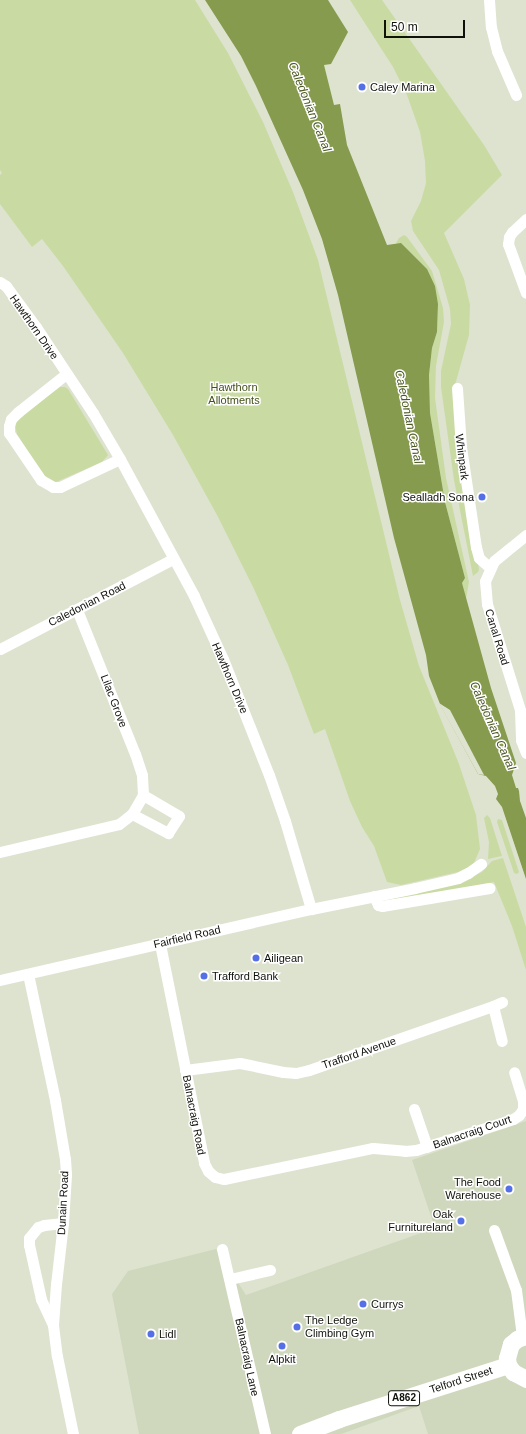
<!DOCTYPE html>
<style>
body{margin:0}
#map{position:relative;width:526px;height:1434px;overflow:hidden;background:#dde3cf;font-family:Helvetica,sans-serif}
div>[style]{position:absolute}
.built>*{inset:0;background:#cfd8bd}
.green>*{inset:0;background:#c9dba3}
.water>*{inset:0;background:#869b4e}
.pier>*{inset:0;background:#dde3cf}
.street>*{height:11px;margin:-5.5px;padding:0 5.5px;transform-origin:5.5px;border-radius:5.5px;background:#fff}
.primary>*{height:17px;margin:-8.5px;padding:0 8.5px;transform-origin:8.5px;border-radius:8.5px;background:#fff}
.dots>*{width:11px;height:11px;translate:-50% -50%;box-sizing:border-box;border:2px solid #fff;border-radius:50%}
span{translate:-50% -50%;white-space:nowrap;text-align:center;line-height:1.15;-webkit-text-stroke:3px #fff;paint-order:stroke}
.shield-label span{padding:1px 3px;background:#fff;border:1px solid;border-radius:3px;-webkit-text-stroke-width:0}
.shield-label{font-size:10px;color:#0f110b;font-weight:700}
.poi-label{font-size:11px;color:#0f110b}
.left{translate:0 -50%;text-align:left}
.right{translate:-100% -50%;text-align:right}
.street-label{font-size:11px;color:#0f110b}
.park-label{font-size:11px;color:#435119}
.water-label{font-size:12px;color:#4b5922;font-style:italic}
.scale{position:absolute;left:384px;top:20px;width:81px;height:18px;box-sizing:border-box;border:2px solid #0f110b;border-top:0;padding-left:5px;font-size:12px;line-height:14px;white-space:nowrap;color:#0f110b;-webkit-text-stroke:3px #fff;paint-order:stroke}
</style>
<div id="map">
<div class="built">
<i style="clip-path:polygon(526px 1121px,526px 1434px,428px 1434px,419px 1406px,341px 1434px,139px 1434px,112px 1294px,128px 1271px,216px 1249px,246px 1295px,435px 1228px,412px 1160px)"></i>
</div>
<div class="green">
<i style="clip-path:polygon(0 0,195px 0,228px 53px,263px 122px,293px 192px,318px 260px,400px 600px,419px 666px,459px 764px,476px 815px,480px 849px,474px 863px,469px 867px,458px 872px,401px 885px,387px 882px,374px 846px,362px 827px,350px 801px,325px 729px,314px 734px,288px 665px,254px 589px,217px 515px,173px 435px,123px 353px,63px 266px,42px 239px,32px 247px,0 204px,0 175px,2px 173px,0 170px)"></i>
<i style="clip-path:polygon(350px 0,382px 0,484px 145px,502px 175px,444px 233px,464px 279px,470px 305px,469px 335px,455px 385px,472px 533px,479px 569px,478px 572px,473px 576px,454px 480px,441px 387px,441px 371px,451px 324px,450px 309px,439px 270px,413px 231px,411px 221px,421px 201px,426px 183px,425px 161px,420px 132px,407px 95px,393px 67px)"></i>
<i style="clip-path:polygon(404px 235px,407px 237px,432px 271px,443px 308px,444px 322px,436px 366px,435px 398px,446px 478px,469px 582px,466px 599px,461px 581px,465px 578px,445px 502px,430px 413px,429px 375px,432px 348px,437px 332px,438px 304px,396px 243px,399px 238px)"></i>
<i style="clip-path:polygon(60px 387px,65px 387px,68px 389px,108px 455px,102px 462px,56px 482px,43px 475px,17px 434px,15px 425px,18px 418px)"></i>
<i style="clip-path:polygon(487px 815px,490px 818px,502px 856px,488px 859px,489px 842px,484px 818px)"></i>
<i style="clip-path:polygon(498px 819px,502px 820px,519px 872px,517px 874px,514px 873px,497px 822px)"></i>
<i style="clip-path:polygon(503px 858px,526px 927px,526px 970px,512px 926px,494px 882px,418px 897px,386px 900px,466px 880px,482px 872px,492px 861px)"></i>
</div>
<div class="water">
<i style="clip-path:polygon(205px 0,328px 0,348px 32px,331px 64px,324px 65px,334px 105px,340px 104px,347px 145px,387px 245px,401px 243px,427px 269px,435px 286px,438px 304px,437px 332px,432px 348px,429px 375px,430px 413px,445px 502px,465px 578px,462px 583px,491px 688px,516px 763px,512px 775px,516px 788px,518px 788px,519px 791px,520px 801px,526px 818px,526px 879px,502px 807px,496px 799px,498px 794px,495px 786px,486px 776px,478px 774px,440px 704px,429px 676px,426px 655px,394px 538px,338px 295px,322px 239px,303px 190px,256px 86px,241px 56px)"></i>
</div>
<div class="pier">
<i style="clip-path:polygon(439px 703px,450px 710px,484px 775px,478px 774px)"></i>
</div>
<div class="street">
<i style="left:489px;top:0;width:27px;rotate:86deg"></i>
<i style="left:491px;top:27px;width:25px;rotate:76deg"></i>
<i style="left:497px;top:51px;width:48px;rotate:66.6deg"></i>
<i style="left:526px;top:219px;width:19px;rotate:137deg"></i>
<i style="left:512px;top:232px;width:6px;rotate:121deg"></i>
<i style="left:509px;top:237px;width:7px;rotate:98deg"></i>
<i style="left:508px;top:244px;width:52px;rotate:69.8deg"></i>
<i style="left:0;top:282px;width:7px;rotate:34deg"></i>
<i style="left:6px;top:286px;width:51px;rotate:53.8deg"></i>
<i style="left:36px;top:327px;width:103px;rotate:56.5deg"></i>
<i style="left:93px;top:413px;width:53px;rotate:59.6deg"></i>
<i style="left:120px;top:459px;width:156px;rotate:61.6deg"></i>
<i style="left:194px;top:596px;width:69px;rotate:65.3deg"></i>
<i style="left:223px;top:659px;width:125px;rotate:68.4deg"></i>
<i style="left:269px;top:775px;width:49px;rotate:70.8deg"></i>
<i style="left:285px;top:821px;width:92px;rotate:73.5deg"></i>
<i style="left:66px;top:374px;width:61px;rotate:141.6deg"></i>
<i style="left:18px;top:412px;width:10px;rotate:135deg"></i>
<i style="left:11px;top:419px;width:7px;rotate:106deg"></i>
<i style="left:9px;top:426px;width:7px;rotate:90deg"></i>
<i style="left:9px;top:433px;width:57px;rotate:55.8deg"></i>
<i style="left:41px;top:480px;width:14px;rotate:30deg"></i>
<i style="left:53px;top:487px;width:7px"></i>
<i style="left:60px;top:487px;width:66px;rotate:-25deg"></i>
<i style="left:457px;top:388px;width:59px;rotate:86.1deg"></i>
<i style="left:461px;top:447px;width:101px;rotate:81.5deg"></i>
<i style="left:476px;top:547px;width:11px;rotate:75deg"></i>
<i style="left:479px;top:558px;width:15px;rotate:42deg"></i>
<i style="left:526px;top:535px;width:41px;rotate:140.9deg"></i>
<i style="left:494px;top:561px;width:22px;rotate:114deg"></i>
<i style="left:485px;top:581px;width:23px;rotate:85deg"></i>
<i style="left:487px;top:604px;width:111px;rotate:72.7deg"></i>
<i style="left:520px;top:710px;width:30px;rotate:88deg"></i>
<i style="left:521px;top:740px;width:14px;rotate:69deg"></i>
<i style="left:0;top:649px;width:195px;rotate:-27.5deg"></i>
<i style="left:132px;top:814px;width:41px;rotate:27.8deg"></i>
<i style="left:168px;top:833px;width:20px;rotate:-57deg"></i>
<i style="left:179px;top:816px;width:42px;rotate:-149.7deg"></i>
<i style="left:0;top:852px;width:122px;rotate:-13.2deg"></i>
<i style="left:119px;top:824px;width:16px;rotate:-38deg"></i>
<i style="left:132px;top:814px;width:22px;rotate:-60deg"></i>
<i style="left:143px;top:795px;width:20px;rotate:-93deg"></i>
<i style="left:142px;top:775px;width:22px;rotate:-108deg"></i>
<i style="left:135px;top:754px;width:155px;rotate:-111.9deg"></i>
<i style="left:374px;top:896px;width:10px;rotate:66deg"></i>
<i style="left:378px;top:905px;width:4px;rotate:14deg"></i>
<i style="left:382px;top:906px;width:109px;rotate:-9.5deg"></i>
<i style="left:160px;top:944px;width:223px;rotate:78.6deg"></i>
<i style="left:204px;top:1163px;width:9px;rotate:63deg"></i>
<i style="left:208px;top:1171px;width:9px;rotate:41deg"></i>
<i style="left:215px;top:1177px;width:9px;rotate:13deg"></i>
<i style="left:224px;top:1179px;width:152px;rotate:-11.8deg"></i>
<i style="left:373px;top:1148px;width:32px;rotate:5deg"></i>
<i style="left:405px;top:1151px;width:11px;rotate:-5deg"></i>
<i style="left:416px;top:1150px;width:102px;rotate:-17.7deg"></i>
<i style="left:513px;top:1119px;width:7px;rotate:-34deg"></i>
<i style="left:519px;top:1115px;width:7px;rotate:-56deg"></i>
<i style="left:523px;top:1109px;width:8px;rotate:-90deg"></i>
<i style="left:523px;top:1101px;width:30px;rotate:-107deg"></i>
<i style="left:28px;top:974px;width:129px;rotate:77.9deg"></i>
<i style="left:55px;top:1100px;width:60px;rotate:80.4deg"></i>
<i style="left:65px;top:1159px;width:16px;rotate:86deg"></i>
<i style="left:66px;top:1175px;width:48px;rotate:93.6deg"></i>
<i style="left:63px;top:1223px;width:61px;rotate:96.5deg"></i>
<i style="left:56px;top:1284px;width:41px;rotate:94.2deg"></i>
<i style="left:53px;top:1325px;width:31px;rotate:83deg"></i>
<i style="left:57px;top:1356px;width:80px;rotate:78.4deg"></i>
<i style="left:0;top:980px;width:319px;rotate:-12.9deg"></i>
<i style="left:311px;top:909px;width:106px;rotate:-11.4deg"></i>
<i style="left:415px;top:888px;width:44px;rotate:-13.1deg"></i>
<i style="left:458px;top:878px;width:11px;rotate:-27deg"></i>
<i style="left:468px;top:873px;width:16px;rotate:-35deg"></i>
<i style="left:493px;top:1006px;width:10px;rotate:-24deg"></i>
<i style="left:185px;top:1070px;width:55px;rotate:-7.3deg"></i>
<i style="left:240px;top:1063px;width:44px;rotate:11.8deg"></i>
<i style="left:283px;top:1072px;width:13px;rotate:4deg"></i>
<i style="left:296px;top:1073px;width:13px;rotate:-13deg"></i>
<i style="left:309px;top:1070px;width:195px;rotate:-19.2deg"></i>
<i style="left:493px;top:1006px;width:36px;rotate:76deg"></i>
<i style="left:414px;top:1109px;width:40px;rotate:71.1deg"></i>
<i style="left:494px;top:1230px;width:64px;rotate:69.9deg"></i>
<i style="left:516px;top:1290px;width:46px;rotate:82.6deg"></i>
<i style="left:222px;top:1249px;width:190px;rotate:76.9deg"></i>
<i style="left:230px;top:1279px;width:41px;rotate:-12.7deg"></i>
<i style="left:53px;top:1325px;width:29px;rotate:-115deg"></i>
<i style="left:41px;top:1299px;width:55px;rotate:-102.5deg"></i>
<i style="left:29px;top:1245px;width:7px;rotate:-90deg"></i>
<i style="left:29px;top:1238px;width:14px;rotate:-51deg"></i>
<i style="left:38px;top:1227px;width:6px;rotate:-18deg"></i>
<i style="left:44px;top:1225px;width:19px;rotate:-6deg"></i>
</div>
<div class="primary">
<i style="left:526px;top:1336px;width:9px;rotate:162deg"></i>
<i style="left:517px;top:1339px;width:8px;rotate:140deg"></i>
<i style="left:511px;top:1344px;width:15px;rotate:106deg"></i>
<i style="left:507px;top:1358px;width:7px;rotate:82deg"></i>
<i style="left:508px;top:1365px;width:9px;rotate:54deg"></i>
<i style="left:513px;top:1372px;width:15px;rotate:28deg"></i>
<i style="left:300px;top:1434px;width:42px;rotate:-21deg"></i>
<i style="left:339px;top:1419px;width:177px;rotate:-17.7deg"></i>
</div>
<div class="dots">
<i style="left:362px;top:87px;background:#5570e6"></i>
<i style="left:482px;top:497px;background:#5570e6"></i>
<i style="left:256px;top:958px;background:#5570e6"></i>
<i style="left:204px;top:976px;background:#5570e6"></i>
<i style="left:509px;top:1189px;background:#5570e6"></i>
<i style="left:461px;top:1221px;background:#5570e6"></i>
<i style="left:363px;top:1304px;background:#5570e6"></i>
<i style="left:297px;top:1327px;background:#5570e6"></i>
<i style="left:151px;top:1334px;background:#5570e6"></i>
<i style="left:282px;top:1346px;background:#5570e6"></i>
</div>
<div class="shield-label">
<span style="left:404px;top:1398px">A862</span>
</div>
<div class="poi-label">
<span class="left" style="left:370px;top:87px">Caley Marina</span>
<span class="right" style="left:474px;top:497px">Sealladh Sona</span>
<span class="left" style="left:264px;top:958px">Ailigean</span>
<span class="left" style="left:212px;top:976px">Trafford Bank</span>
<span class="right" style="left:501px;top:1189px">The Food<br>Warehouse</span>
<span class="right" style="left:453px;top:1221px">Oak<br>Furnitureland</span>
<span class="left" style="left:371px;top:1304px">Currys</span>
<span class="left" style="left:305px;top:1327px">The Ledge<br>Climbing Gym</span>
<span class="left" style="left:159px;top:1334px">Lidl</span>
<span style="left:282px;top:1359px">Alpkit</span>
</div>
<div class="street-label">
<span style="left:34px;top:327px;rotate:55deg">Hawthorn Drive</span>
<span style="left:462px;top:457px;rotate:83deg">Whinpark</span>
<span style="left:87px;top:604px;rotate:-27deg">Caledonian Road</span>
<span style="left:497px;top:637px;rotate:73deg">Canal Road</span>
<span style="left:230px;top:678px;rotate:67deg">Hawthorn Drive</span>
<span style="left:114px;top:701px;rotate:69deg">Lilac Grove</span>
<span style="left:187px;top:937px;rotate:-13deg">Fairfield Road</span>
<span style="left:359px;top:1053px;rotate:-19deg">Trafford Avenue</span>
<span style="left:194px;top:1115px;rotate:79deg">Balnacraig Road</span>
<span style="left:472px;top:1132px;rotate:-19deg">Balnacraig Court</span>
<span style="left:63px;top:1203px;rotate:-87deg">Dunain Road</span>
<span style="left:247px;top:1357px;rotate:78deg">Balnacraig Lane</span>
<span style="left:461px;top:1380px;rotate:-18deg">Telford Street</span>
</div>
<div class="park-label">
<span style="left:234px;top:394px">Hawthorn<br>Allotments</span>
</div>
<div class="water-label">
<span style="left:309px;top:107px;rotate:68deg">Caledonian Canal</span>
<span style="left:408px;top:417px;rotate:78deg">Caledonian Canal</span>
<span style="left:492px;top:726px;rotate:66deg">Caledonian Canal</span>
</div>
<div class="scale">50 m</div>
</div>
